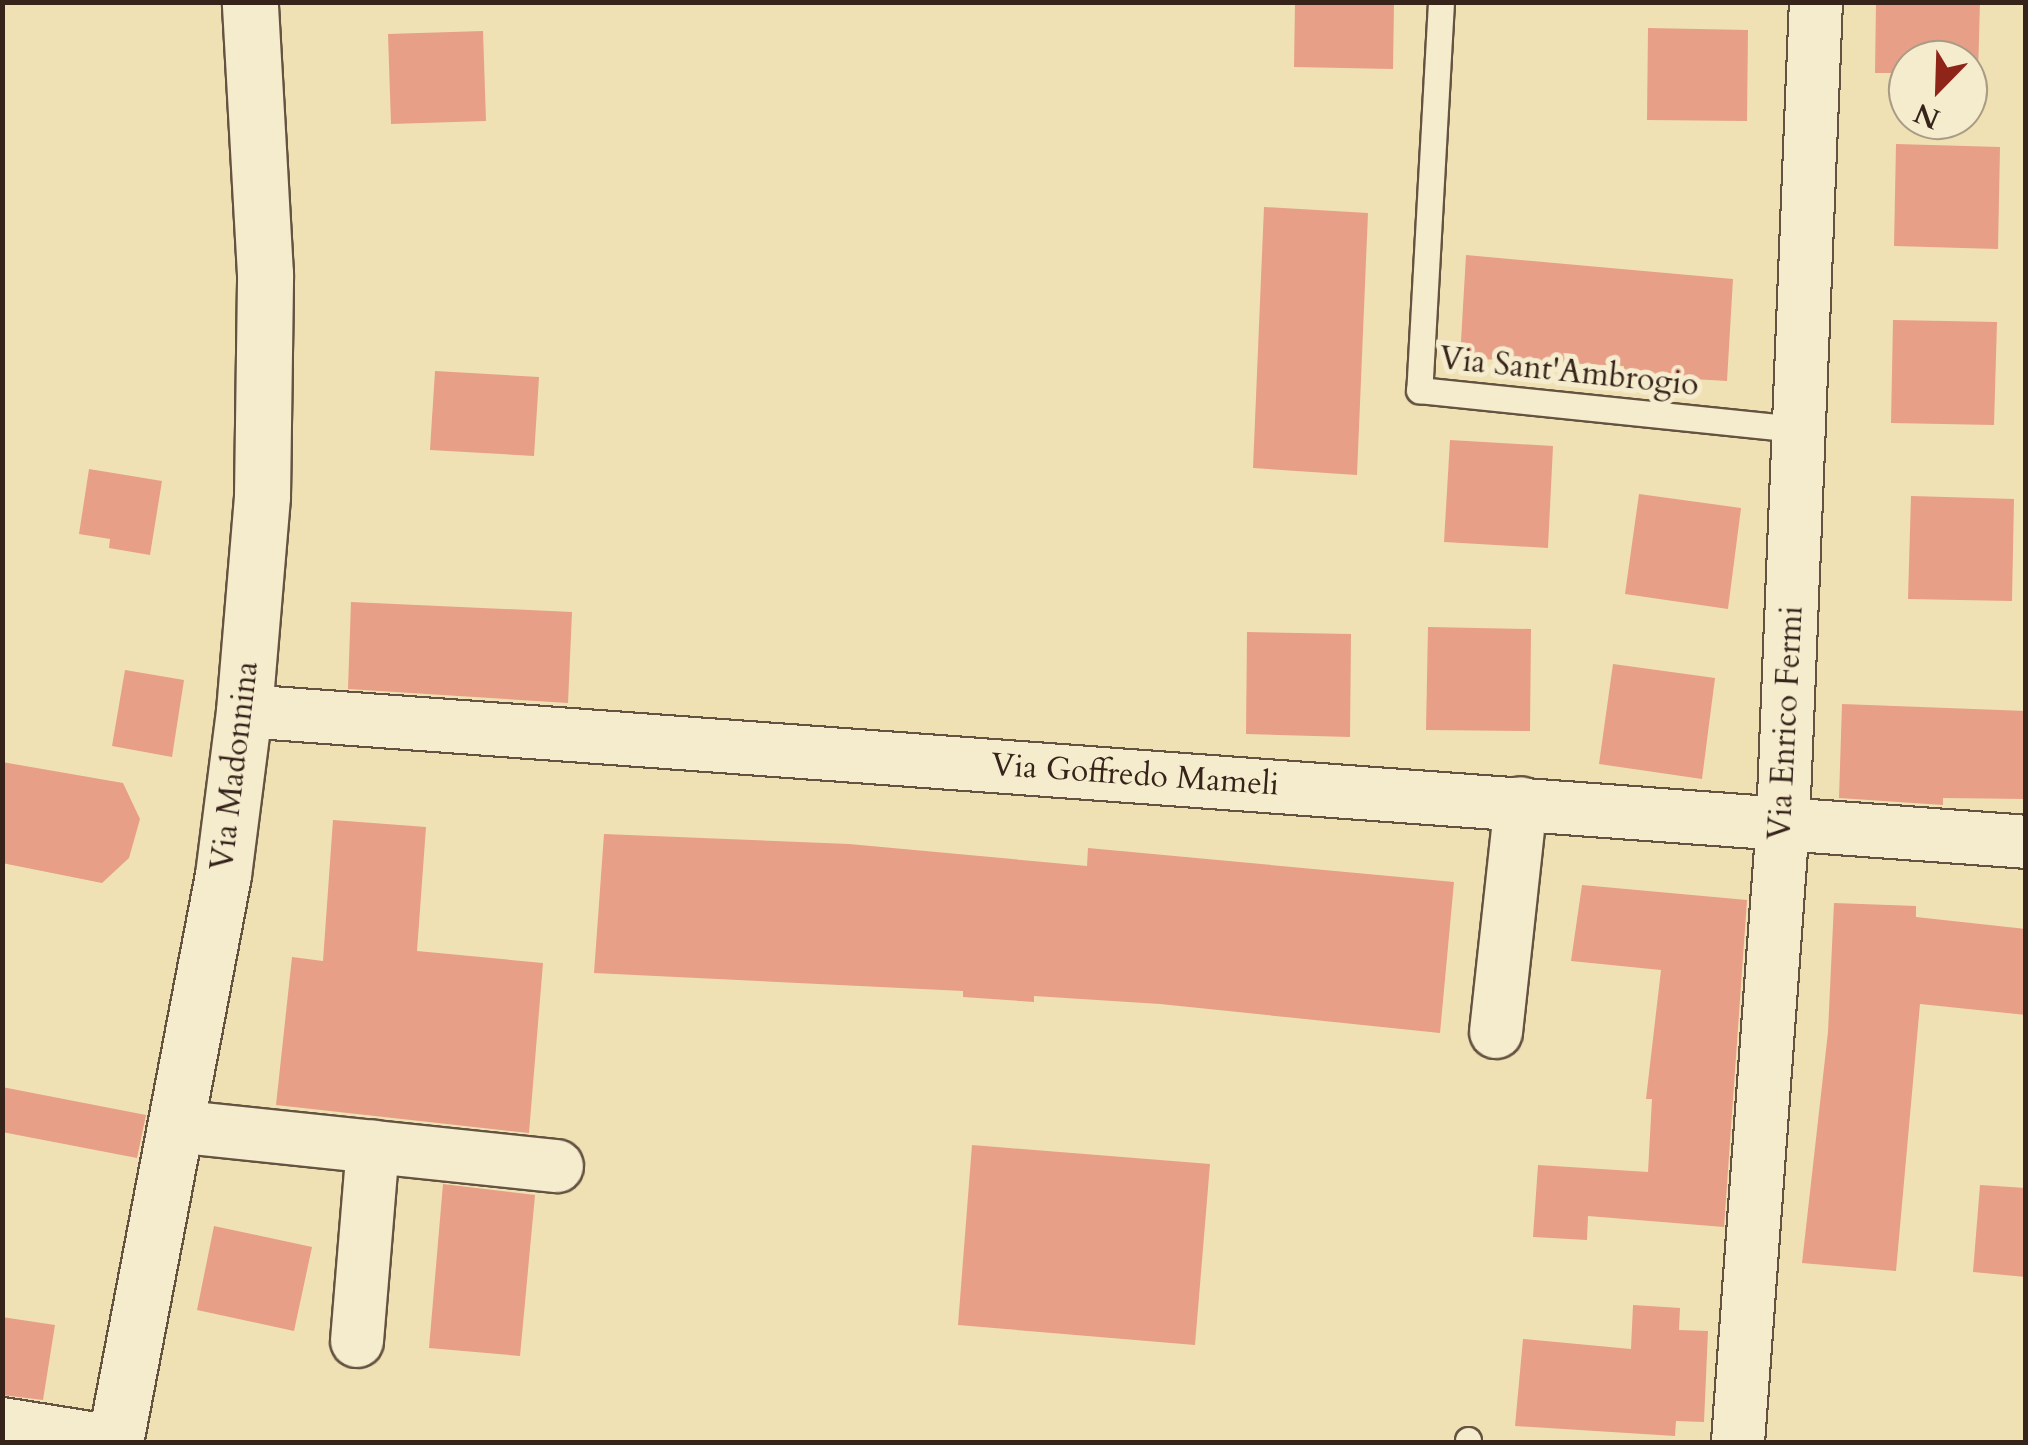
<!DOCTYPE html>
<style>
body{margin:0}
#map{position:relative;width:2028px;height:1445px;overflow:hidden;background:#f0e1b4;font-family:Cardo,serif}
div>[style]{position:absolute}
.building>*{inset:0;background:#e79f87}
.roads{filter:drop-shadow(2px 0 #645341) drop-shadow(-2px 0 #645341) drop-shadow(0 2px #645341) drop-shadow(0 -2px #645341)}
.lane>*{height:25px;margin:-12.5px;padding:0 12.5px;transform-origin:12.5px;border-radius:12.5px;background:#f5ecce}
.street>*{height:52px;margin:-26px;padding:0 26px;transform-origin:26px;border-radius:26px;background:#f5ecce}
.secondary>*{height:55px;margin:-27.5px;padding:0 27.5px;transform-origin:27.5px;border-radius:27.5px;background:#f5ecce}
span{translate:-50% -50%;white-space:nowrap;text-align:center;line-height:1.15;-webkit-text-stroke:10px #f5ecce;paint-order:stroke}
.street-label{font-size:32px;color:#36241b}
.frame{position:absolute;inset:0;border:5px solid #36241b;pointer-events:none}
.north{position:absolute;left:1888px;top:40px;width:100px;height:100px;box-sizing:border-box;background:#f5ecce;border:2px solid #a99c86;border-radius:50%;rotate:203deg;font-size:28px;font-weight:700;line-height:40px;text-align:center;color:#36241b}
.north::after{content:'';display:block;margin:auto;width:35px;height:45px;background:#8f2418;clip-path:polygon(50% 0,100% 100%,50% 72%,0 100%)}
</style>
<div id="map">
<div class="building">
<i style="clip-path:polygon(1295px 2px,1394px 2px,1393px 69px,1294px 67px)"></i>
<i style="clip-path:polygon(1876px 2px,1980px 2px,1978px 75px,1968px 75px,1968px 60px,1908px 60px,1908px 73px,1875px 73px)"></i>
<i style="clip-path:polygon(1648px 28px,1748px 30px,1747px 121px,1647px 120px)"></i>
<i style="clip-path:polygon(483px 31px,486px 121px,391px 124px,388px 34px)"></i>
<i style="clip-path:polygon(1896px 144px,2000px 147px,1998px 249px,1894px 246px)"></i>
<i style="clip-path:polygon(1264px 207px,1368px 213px,1357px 475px,1253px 468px)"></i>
<i style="clip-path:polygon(1466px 255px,1733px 279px,1727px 381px,1623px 375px,1624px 366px,1460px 358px)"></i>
<i style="clip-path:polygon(1893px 320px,1997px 322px,1994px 425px,1891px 423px)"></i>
<i style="clip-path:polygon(435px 371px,539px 377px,534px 456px,430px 450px)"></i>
<i style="clip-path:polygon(1450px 440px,1553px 446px,1548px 548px,1444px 542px)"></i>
<i style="clip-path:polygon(89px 469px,162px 481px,150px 555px,109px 548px,110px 539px,79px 534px)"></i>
<i style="clip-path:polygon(1639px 494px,1741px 508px,1728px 609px,1625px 594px)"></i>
<i style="clip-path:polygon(1911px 496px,2014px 499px,2012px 601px,1908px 599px)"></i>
<i style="clip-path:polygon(351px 602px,572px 612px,568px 703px,348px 689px)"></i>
<i style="clip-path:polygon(1428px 627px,1531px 629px,1530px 731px,1426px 730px)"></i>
<i style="clip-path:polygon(1247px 632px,1351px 634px,1350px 737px,1246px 734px)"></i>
<i style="clip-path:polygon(1613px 664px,1715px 678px,1702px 779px,1599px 764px)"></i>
<i style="clip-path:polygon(125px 670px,184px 680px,172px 757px,112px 746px)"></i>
<i style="clip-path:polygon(1842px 704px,2026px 711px,2026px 799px,1943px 798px,1943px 805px,1839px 798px)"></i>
<i style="clip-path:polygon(2px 762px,123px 783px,140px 819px,129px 858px,102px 883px,2px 863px)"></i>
<i style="clip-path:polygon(333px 820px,426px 827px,417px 951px,543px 963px,529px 1133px,276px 1105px,292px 957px,323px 961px)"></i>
<i style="clip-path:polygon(604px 834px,849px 844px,1087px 866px,1088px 848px,1454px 882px,1440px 1033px,1160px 1004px,1034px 996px,1034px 1002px,963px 997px,963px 991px,594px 973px)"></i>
<i style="clip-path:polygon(1582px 885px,1747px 900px,1724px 1227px,1588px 1216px,1587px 1240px,1533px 1237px,1538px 1165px,1648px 1172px,1652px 1099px,1646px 1099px,1661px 970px,1571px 961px)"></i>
<i style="clip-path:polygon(1834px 903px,1916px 906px,1916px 917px,2026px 929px,2026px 1015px,1920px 1004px,1896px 1271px,1802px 1263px,1828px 1032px)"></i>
<i style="clip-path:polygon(2px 1087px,146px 1115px,137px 1158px,2px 1132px)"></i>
<i style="clip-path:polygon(972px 1145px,1210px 1164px,1195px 1345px,958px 1325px)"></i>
<i style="clip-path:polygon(443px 1184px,535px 1195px,520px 1356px,429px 1348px)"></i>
<i style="clip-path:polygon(1980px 1185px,2026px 1188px,2026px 1277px,1973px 1272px)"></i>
<i style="clip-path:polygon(214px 1226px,312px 1247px,294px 1331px,197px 1310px)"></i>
<i style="clip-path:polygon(1633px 1305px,1680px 1308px,1679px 1330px,1708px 1331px,1704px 1422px,1676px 1421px,1675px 1436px,1515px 1426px,1523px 1339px,1631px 1349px)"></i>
<i style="clip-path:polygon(2px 1317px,55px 1325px,43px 1400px,2px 1395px)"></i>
</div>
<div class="roads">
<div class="lane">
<i style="left:1441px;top:2px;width:389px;rotate:93.2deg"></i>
<i style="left:1419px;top:390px;width:381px;rotate:5.9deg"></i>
<i style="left:1468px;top:1442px;width:2px;rotate:-90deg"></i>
</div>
<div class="street">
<i style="left:244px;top:711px;width:1787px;rotate:4.2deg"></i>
<i style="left:1496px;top:1032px;width:230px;rotate:-83.8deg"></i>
<i style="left:175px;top:1126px;width:384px;rotate:6deg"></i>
<i style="left:357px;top:1341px;width:195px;rotate:-85.3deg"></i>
<i style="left:2px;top:1424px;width:114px;rotate:9.1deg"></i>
<i style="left:1738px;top:1442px;width:622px;rotate:-85.85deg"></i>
<i style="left:1783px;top:822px;width:821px;rotate:-87.7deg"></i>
</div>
<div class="secondary">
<i style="left:115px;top:1442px;width:577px;rotate:-79.22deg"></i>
<i style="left:223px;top:875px;width:165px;rotate:-82.7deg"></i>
<i style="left:244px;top:711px;width:216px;rotate:-85.2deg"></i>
<i style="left:262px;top:496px;width:222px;rotate:-89.2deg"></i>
<i style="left:265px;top:274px;width:272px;rotate:-93.2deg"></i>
</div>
</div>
<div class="street-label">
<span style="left:1569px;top:372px;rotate:6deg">Via Sant'Ambrogio</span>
<span style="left:1786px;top:723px;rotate:-87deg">Via Enrico Fermi</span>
<span style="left:235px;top:766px;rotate:-83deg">Via Madonnina</span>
<span style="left:1135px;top:775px;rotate:4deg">Via Goffredo Mameli</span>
</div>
<div class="frame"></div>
<div class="north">N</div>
</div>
